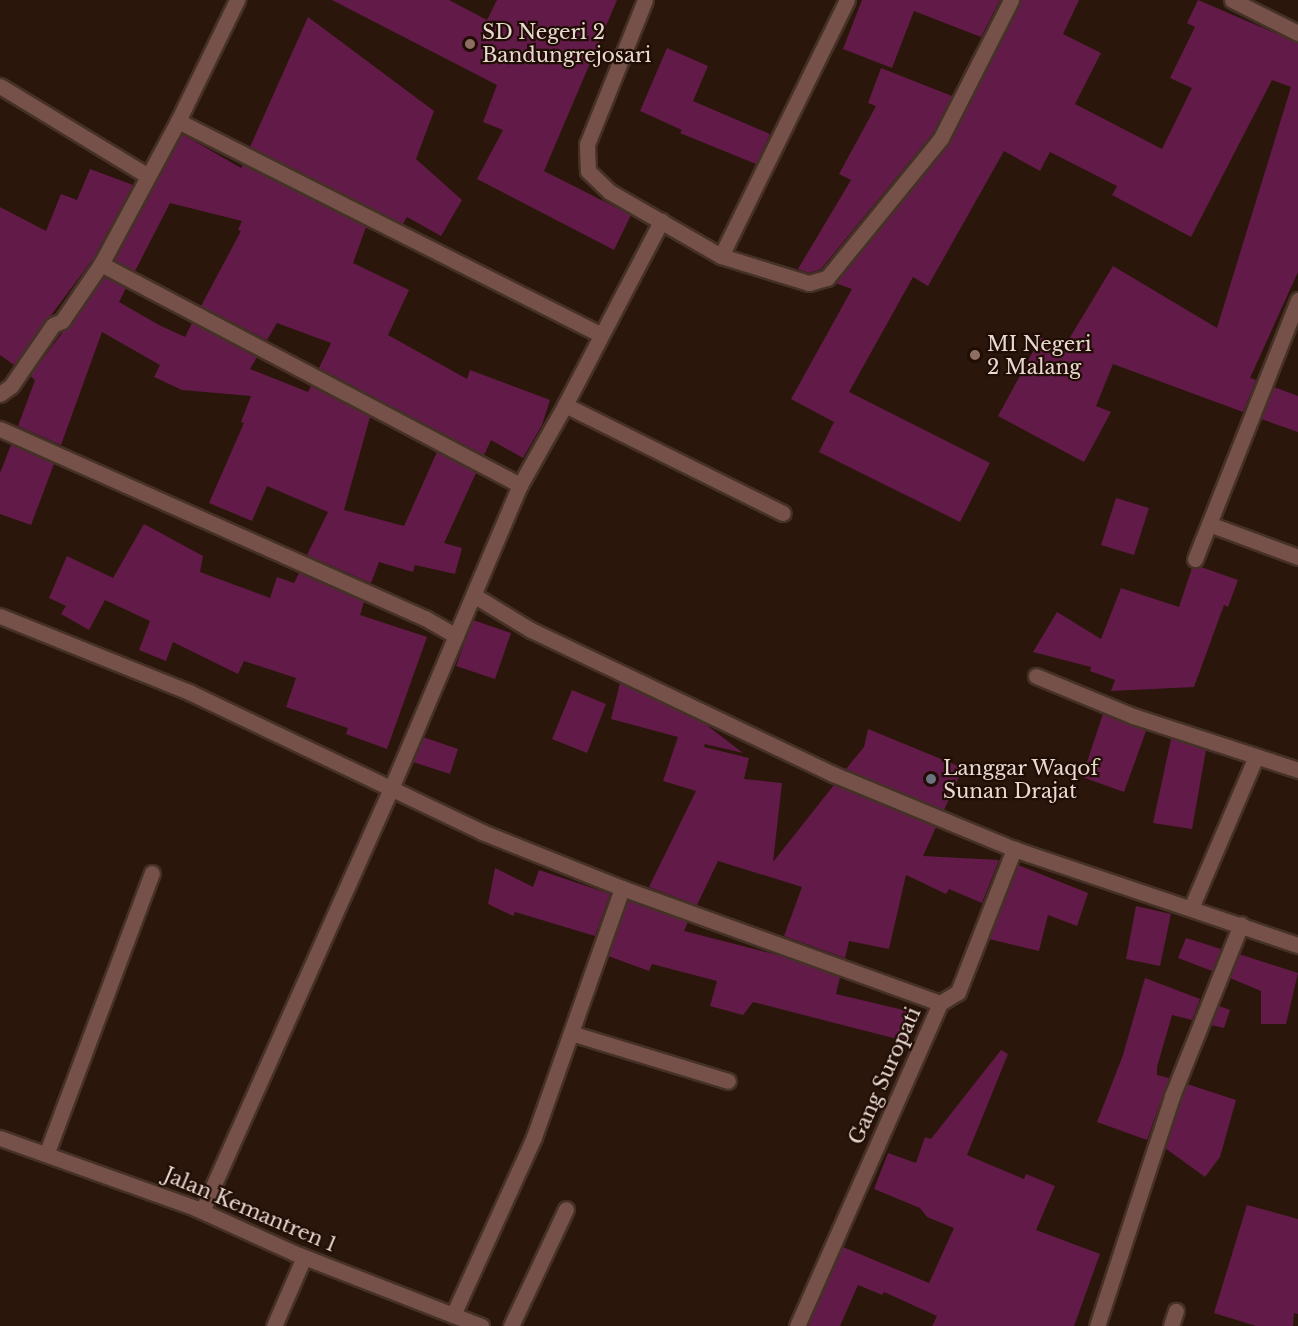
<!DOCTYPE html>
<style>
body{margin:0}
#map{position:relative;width:1298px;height:1326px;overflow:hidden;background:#2a160b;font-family:"Libre Baskerville",serif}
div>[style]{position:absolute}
.building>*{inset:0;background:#621b48}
.roads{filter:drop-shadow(2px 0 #453127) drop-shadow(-2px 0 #453127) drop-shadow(0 2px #453127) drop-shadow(0 -2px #453127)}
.street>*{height:15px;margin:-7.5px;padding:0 7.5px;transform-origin:7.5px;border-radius:7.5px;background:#765149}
.dots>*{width:16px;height:16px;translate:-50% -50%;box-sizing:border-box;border:3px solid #200d04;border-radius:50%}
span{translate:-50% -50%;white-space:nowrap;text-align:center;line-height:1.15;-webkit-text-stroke:4.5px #200d04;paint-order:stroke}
.poi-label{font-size:20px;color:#e8d9d2}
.left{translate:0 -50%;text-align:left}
.street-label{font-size:20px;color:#e8d9d2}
</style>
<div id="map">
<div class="building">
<i style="clip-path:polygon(332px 0,449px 0,487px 20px,497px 0,617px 0,544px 171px,631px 215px,614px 250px,477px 179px,503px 130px,483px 122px,497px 85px)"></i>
<i style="clip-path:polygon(862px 0,1000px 0,981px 37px,914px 11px,892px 68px,843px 49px)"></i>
<i style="clip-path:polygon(1021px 0,1079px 0,1063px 34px,1101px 53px,1075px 104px,1162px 149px,1192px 88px,1170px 78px,1195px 27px,1187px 23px,1198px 0,1298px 43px,1298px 272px,1250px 378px,1256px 380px,1243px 412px,1113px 364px,1096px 406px,1111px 412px,1084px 462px,998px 416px,1041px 337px,1063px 349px,1113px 266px,1217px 328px,1291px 87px,1272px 80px,1191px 237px,1112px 195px,1117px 186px,1050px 152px,1040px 171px,1004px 151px,928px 286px,913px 277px,849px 392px,990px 463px,960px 522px,819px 452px,834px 422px,791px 399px,852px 289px,835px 283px,949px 144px)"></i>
<i style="clip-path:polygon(308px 17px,434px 111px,416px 159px,462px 200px,441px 236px,407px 217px,403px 224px,250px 147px)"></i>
<i style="clip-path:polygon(667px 48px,708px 66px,693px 101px,770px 134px,756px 164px,680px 133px,682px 130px,640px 111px)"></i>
<i style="clip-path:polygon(881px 68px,952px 96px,933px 133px,821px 269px,809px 273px,798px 269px,851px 180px,839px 174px,876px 106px,868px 103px)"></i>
<i style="clip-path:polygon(182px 134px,241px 168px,243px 165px,366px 227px,353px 263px,409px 290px,388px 335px,467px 379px,470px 370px,550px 400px,542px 425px,523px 458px,491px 440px,484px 455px,319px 368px,331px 343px,277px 323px,267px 340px,201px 306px,241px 231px,238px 230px,242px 221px,170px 203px,135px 271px,114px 260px)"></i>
<i style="clip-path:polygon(90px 169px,133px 185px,93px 259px,14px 365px,0 355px,0 207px,46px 231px,61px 194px,77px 200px)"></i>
<i style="clip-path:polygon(104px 277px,126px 288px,119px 302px,159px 325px,185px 337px,192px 323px,257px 357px,250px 369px,308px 392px,311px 386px,370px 417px,344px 510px,404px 526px,437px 452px,476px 473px,444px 543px,462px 548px,455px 574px,415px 565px,413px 572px,379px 562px,371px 583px,307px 555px,328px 512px,267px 486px,252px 521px,209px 503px,244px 423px,241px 422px,251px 396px,182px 390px,154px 377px,160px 365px,102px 332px,61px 445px,18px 426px,35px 380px,30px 376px)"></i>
<i style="clip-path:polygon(1274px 387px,1298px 396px,1298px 432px,1261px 419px)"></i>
<i style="clip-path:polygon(11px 445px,54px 464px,31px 525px,0 514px,0 473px)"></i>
<i style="clip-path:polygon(1116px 498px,1149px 508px,1134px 555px,1101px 545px)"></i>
<i style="clip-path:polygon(144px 524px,203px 556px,200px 572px,270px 598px,277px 577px,294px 583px,299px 573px,364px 602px,360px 615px,427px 637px,387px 749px,346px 734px,348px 728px,286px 707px,296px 678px,244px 661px,238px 674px,173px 642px,166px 661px,139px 650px,150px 621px,105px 600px,89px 630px,61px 614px,66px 606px,49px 598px,67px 556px,113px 578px)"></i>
<i style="clip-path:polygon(1201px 567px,1238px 580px,1228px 607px,1224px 605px,1194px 687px,1111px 691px,1115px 680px,1090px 671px,1091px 667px,1033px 652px,1057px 612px,1101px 639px,1121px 588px,1179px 607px,1192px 568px)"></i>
<i style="clip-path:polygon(473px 620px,511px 633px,495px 679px,456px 666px)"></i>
<i style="clip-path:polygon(620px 683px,704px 723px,743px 753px,705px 744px,704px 747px,749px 758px,744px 779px,782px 783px,773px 862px,834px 785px,936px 827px,923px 856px,999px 860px,982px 903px,949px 889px,946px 894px,906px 875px,889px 949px,849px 941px,845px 958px,784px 936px,802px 887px,718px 861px,697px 905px,649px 887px,696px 791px,663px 781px,678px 737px,611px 719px)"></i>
<i style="clip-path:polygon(572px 690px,606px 704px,587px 753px,552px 739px)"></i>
<i style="clip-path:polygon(1103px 714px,1146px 731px,1124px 792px,1082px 777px)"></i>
<i style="clip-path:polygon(868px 729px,963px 768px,944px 810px,846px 769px,864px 747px)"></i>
<i style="clip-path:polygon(423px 737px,458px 749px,450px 774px,413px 762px)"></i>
<i style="clip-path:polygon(1171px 739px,1206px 750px,1192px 829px,1153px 823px)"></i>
<i style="clip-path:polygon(1018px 865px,1088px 893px,1077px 926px,1048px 915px,1039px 951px,989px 939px)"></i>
<i style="clip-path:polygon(495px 868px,533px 887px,539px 870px,610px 894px,595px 936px,515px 912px,513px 916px,488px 904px)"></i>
<i style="clip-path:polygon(628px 901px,688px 922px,684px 931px,778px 955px,840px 977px,836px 994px,912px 1012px,905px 1041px,753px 1002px,743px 1015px,710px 1006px,717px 981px,652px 964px,649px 971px,608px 956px)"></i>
<i style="clip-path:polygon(1136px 906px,1171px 914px,1160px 966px,1126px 959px)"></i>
<i style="clip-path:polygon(1186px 938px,1221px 949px,1212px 971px,1178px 958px)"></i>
<i style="clip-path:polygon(1239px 954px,1298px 973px,1286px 1024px,1261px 1024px,1261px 991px,1230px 978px)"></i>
<i style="clip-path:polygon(1145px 978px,1200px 999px,1192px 1020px,1172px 1015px,1157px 1067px,1157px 1075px,1169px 1078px,1147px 1140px,1097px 1122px,1123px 1055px)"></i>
<i style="clip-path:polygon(1219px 1006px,1230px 1010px,1224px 1028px,1211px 1025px)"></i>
<i style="clip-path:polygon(1001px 1050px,1008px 1054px,967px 1155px,1024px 1179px,1026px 1174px,1055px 1186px,1036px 1230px,1100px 1254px,1074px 1326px,932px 1326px,937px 1316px,884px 1292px,882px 1295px,858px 1285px,840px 1326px,808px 1326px,843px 1247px,929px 1283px,954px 1228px,927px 1217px,920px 1208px,874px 1189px,888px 1153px,916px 1163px,925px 1137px,931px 1139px)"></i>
<i style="clip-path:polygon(1187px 1084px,1236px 1100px,1220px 1157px,1205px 1177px,1165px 1148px)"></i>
<i style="clip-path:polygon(1247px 1205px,1298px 1219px,1298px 1314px,1294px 1313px,1293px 1326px,1256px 1326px,1214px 1313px)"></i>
</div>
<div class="roads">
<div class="street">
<i style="left:645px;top:0;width:155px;rotate:111.9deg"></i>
<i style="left:587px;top:144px;width:27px;rotate:88deg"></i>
<i style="left:588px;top:171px;width:30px;rotate:44deg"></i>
<i style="left:610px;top:192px;width:128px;rotate:30deg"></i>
<i style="left:721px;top:256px;width:285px;rotate:-63.8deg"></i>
<i style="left:1232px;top:0;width:74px;rotate:26.6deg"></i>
<i style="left:0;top:86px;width:173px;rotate:31.3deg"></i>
<i style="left:178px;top:121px;width:474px;rotate:26.8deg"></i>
<i style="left:721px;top:256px;width:92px;rotate:17.1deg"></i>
<i style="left:809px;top:283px;width:19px;rotate:-16deg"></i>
<i style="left:827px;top:278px;width:181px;rotate:-50.8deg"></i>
<i style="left:941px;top:138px;width:155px;rotate:-63.1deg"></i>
<i style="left:101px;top:264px;width:474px;rotate:27.8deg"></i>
<i style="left:0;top:394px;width:14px;rotate:-36deg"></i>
<i style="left:11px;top:386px;width:74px;rotate:-55.5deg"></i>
<i style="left:53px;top:325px;width:10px;rotate:-24deg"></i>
<i style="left:62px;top:321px;width:69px;rotate:-55.6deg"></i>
<i style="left:101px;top:264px;width:162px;rotate:-61.7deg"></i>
<i style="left:178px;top:121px;width:135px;rotate:-64deg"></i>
<i style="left:565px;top:405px;width:208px;rotate:-62.4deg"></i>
<i style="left:0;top:429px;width:465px;rotate:24deg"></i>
<i style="left:425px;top:618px;width:36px;rotate:30deg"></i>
<i style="left:1209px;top:524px;width:95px;rotate:20.3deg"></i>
<i style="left:1195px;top:559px;width:279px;rotate:-68.3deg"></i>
<i style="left:475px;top:596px;width:66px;rotate:31.3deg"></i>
<i style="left:531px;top:630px;width:335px;rotate:25.5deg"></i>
<i style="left:833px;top:774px;width:196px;rotate:22.5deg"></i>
<i style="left:1014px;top:849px;width:300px;rotate:18.7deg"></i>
<i style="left:0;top:616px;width:204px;rotate:21.9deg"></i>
<i style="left:189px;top:692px;width:325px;rotate:25.5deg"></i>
<i style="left:482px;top:832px;width:151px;rotate:21.8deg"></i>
<i style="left:622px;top:888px;width:338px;rotate:19.9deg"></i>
<i style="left:1036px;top:676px;width:105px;rotate:22.4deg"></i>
<i style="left:1133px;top:716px;width:174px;rotate:18.1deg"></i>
<i style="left:1191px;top:908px;width:165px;rotate:-66.8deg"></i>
<i style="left:571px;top:1033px;width:164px;rotate:17deg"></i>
<i style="left:0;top:1138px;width:207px;rotate:19.7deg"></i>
<i style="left:195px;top:1208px;width:109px;rotate:24.4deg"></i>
<i style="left:294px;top:1253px;width:201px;rotate:21.3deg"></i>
<i style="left:47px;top:1152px;width:298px;rotate:-69.4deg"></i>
<i style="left:202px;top:1211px;width:460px;rotate:-65.9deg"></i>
<i style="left:390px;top:791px;width:332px;rotate:-67deg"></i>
<i style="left:520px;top:485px;width:92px;rotate:-60.6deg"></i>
<i style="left:565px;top:405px;width:243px;rotate:26.4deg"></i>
<i style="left:453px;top:1315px;width:196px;rotate:-65.5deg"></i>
<i style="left:534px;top:1137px;width:264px;rotate:-70.5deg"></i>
<i style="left:274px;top:1326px;width:75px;rotate:-66.5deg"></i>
<i style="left:511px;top:1326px;width:129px;rotate:-64.8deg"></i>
<i style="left:797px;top:1326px;width:353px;rotate:-66.1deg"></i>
<i style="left:940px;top:1003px;width:21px;rotate:-31deg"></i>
<i style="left:958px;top:992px;width:154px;rotate:-68.6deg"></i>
<i style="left:1097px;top:1326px;width:242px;rotate:-71.9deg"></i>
<i style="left:1172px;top:1096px;width:185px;rotate:-68.1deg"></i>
<i style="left:1171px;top:1326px;width:16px;rotate:-72deg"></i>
</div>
</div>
<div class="dots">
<i style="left:470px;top:44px;background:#8d6e63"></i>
<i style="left:975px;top:355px;background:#8d6e63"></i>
<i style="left:931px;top:779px;background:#6b7280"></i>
</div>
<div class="poi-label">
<span class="left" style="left:482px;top:44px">SD Negeri 2<br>Bandungrejosari</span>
<span class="left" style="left:987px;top:356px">MI Negeri<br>2 Malang</span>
<span class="left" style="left:943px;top:780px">Langgar Waqof<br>Sunan Drajat</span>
</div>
<div class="street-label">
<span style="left:885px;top:1076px;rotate:-66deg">Gang Suropati</span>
<span style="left:250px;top:1210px;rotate:23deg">Jalan Kemantren 1</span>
</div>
</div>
